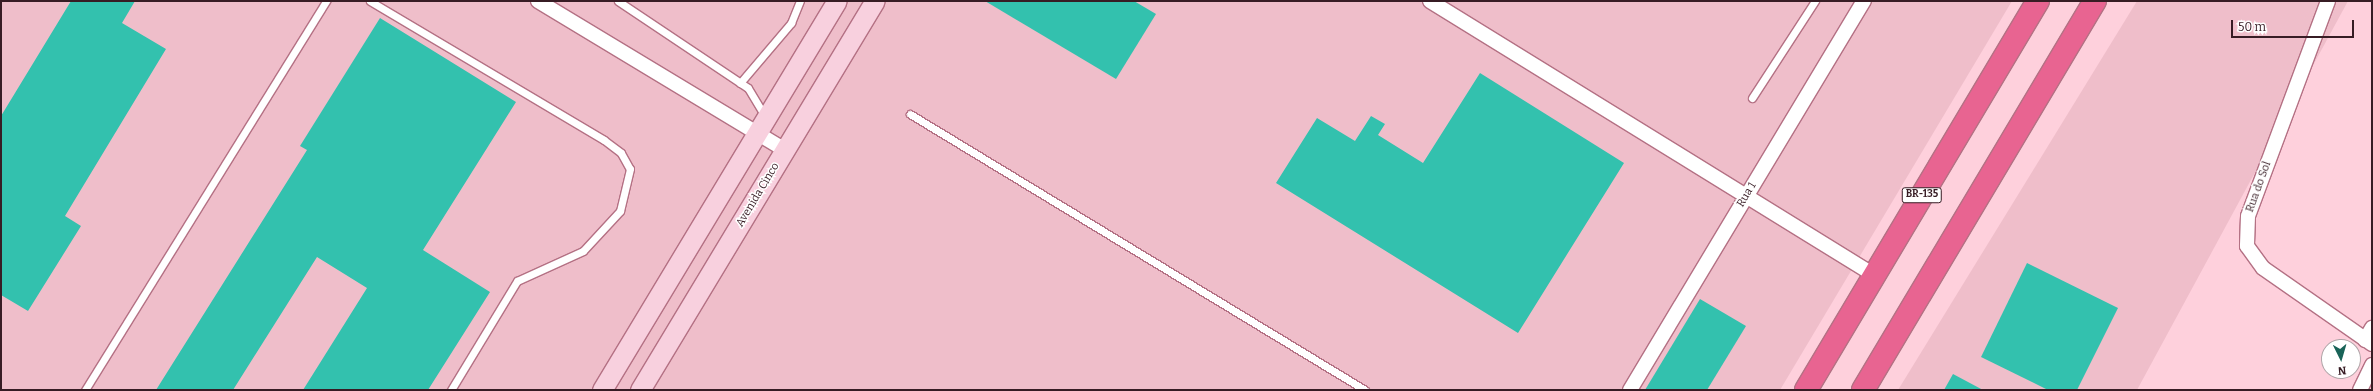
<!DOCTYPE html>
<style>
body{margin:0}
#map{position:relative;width:2373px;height:391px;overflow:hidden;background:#fed0dc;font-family:Bitter,serif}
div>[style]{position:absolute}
.built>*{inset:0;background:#efbeca}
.building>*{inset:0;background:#33c1ae}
.roads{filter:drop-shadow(1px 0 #b47184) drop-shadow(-1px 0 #b47184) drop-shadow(0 1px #b47184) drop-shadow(0 -1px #b47184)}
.lane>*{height:7px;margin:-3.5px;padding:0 3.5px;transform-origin:3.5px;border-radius:3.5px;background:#fff}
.street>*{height:14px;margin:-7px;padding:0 7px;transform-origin:7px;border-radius:7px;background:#fff}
.secondary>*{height:19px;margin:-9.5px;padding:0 9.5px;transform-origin:9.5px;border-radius:9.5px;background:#f8d0de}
.highway>*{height:22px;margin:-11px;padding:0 11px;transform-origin:11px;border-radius:11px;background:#e86491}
span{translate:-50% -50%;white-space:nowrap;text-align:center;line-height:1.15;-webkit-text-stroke:3px #fff;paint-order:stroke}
.shield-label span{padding:1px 3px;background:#fff;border:1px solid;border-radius:3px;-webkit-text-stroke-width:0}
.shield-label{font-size:10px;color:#371c24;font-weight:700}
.street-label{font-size:11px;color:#371c24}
.frame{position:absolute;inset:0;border:2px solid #371c24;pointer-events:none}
.north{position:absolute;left:2321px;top:339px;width:40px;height:40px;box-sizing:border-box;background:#fff;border:1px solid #afa4a7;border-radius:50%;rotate:175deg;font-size:11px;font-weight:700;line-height:16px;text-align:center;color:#371c24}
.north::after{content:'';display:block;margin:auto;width:14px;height:18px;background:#196358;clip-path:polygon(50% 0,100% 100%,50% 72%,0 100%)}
.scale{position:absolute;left:2231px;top:20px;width:123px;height:18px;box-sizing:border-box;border:2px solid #371c24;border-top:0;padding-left:5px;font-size:12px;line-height:14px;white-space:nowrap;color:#371c24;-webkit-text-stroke:3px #fff;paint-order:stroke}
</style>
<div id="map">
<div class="built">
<i style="clip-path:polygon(1px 1px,2012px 1px,1780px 390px,1px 390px)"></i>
<i style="clip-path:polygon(2137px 1px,2348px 1px,2137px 390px,1898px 390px)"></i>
</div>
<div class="building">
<i style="clip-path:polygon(71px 1px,135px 1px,122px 23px,166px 49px,65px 216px,81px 226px,28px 311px,1px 295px,1px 116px)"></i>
<i style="clip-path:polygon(985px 1px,1134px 1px,1156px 14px,1116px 79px)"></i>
<i style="clip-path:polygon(380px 18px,516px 102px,423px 250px,490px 292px,428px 390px,303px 390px,367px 288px,317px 257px,233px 390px,156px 390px,307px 150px,300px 146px)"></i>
<i style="clip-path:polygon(1480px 73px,1624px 163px,1518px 333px,1276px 183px,1317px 118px,1355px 141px,1371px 116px,1385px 124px,1378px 135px,1423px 163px)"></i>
<i style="clip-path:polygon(2027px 263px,2118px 308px,2077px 390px,2048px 390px,1981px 357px)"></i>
<i style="clip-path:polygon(1700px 299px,1746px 326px,1707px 390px,1645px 390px)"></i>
<i style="clip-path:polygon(1953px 374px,1983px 390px,1944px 390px)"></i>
</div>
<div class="roads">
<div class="lane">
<i style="left:370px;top:1px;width:272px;rotate:30.7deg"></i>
<i style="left:604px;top:140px;width:21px;rotate:37deg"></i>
<i style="left:621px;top:153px;width:18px;rotate:61deg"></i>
<i style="left:630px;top:169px;width:43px;rotate:103.4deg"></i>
<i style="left:620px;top:211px;width:54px;rotate:132.8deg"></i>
<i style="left:583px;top:251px;width:72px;rotate:155.6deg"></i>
<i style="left:517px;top:281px;width:127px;rotate:121.2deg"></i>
<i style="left:618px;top:1px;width:156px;rotate:33.8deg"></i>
<i style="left:748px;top:88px;width:33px;rotate:59deg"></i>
<i style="left:740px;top:83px;width:79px;rotate:-49.6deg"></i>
<i style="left:791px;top:23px;width:24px;rotate:-68deg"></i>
<i style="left:1752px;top:98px;width:116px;rotate:-57deg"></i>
<i style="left:910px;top:114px;width:532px;rotate:31.24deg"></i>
<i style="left:85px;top:390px;width:458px;rotate:-58.2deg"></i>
</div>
<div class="street">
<i style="left:538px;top:1px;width:288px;rotate:31.1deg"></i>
<i style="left:1430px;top:1px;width:522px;rotate:31.68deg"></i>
<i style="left:2328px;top:1px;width:229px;rotate:110.4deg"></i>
<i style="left:2248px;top:216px;width:30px;rotate:92deg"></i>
<i style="left:2247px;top:246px;width:27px;rotate:54deg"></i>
<i style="left:2263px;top:268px;width:133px;rotate:34.9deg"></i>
<i style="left:2365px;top:340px;width:14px;rotate:-60deg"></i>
<i style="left:1630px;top:390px;width:454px;rotate:-59deg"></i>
<i style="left:2360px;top:390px;width:28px;rotate:-64deg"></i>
</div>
<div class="secondary">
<i style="left:602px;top:390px;width:454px;rotate:-58.9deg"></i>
<i style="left:640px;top:390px;width:454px;rotate:-58.9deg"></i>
</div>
<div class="highway">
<i style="left:1806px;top:390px;width:453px;rotate:-59.2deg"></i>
<i style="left:1863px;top:390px;width:453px;rotate:-59.2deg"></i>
</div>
</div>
<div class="shield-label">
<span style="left:1922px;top:195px">BR-135</span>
</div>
<div class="street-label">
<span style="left:2259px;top:187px;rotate:-70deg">Rua do Sol</span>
<span style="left:758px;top:195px;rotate:-59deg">Avenida Cinco</span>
<span style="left:1747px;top:195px;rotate:-59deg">Rua 1</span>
</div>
<div class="frame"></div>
<div class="north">N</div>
<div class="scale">50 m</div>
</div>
